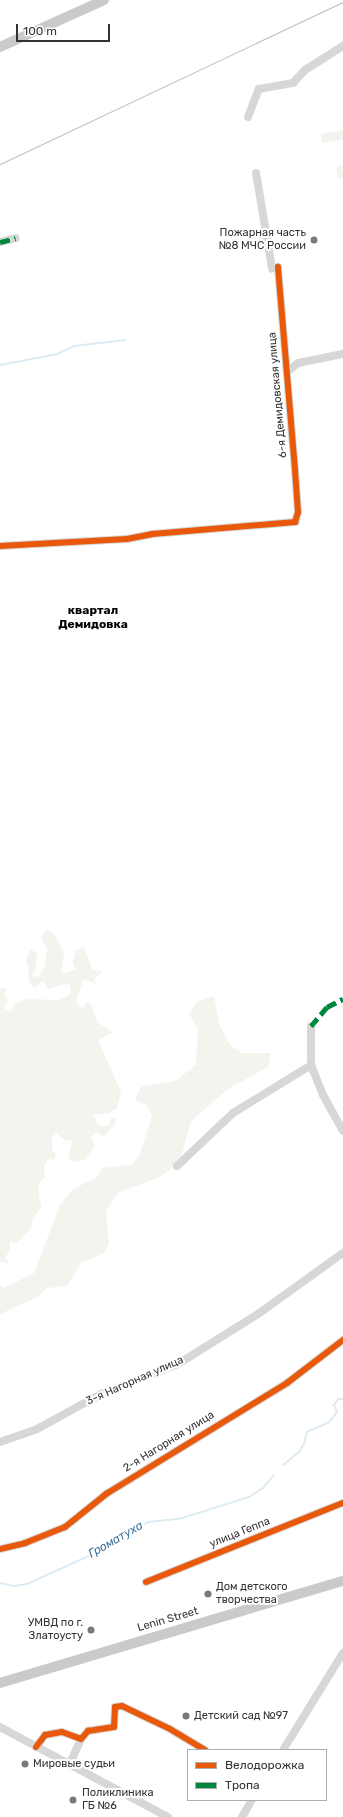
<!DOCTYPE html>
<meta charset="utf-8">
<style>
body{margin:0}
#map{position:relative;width:343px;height:1817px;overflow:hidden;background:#fff;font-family:Rubik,sans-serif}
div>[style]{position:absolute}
.green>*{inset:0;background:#f1f5ed}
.stream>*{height:2px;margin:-1px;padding:0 1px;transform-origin:1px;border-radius:1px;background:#ddebf3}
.minor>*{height:8px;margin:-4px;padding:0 4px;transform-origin:4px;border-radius:4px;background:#d7d7d7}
.major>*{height:10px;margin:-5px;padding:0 5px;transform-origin:5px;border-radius:5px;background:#cacaca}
.tram>*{height:1px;margin:-0.5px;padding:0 0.5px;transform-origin:0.5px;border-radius:0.5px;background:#bebebe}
.quiet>*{height:5px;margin-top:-2.5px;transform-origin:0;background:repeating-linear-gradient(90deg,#00873e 0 10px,transparent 0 15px)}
.cycleway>*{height:6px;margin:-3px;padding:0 3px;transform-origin:3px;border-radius:3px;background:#e8590c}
.dots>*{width:11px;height:11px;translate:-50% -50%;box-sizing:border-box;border:2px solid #fff;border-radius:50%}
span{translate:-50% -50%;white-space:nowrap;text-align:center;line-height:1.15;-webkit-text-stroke:4px #fff;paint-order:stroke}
.poi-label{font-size:11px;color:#333}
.right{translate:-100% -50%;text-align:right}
.left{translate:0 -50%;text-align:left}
.street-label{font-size:11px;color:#333}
.neighbourhood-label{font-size:12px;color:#000;font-weight:700}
.water-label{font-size:12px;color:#3f7597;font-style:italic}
.legend{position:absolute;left:187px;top:1749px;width:140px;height:52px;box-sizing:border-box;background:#fff;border:1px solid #adadad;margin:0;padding:5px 7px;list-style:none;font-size:12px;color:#333}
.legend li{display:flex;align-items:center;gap:8px;height:20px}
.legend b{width:20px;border:1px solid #adadad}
.scale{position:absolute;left:16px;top:24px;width:94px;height:18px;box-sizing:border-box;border:2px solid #333;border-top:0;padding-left:5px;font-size:12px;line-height:14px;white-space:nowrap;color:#333;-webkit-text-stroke:3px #fff;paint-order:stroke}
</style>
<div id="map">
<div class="green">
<i style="clip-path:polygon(343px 130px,343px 140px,322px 143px,321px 134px)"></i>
<i style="clip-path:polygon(343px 165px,343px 178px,338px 178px,336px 167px)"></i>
<i style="clip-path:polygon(46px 929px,54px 934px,64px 952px,62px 974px,76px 970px,73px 963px,76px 950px,84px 947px,92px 970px,103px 971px,94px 980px,96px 984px,83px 979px,76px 1003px,82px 1008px,88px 1002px,91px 1004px,97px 1022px,113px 1032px,98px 1040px,121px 1092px,117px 1108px,109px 1113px,93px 1115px,98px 1124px,103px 1127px,110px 1124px,111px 1118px,116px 1118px,116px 1122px,104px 1137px,97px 1132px,91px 1137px,95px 1146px,85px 1159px,74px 1162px,68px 1158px,72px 1140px,66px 1141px,56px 1133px,51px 1139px,53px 1151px,56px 1155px,54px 1160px,48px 1159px,44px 1167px,45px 1177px,39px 1184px,39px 1198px,42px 1206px,33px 1218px,31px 1228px,17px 1243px,10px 1241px,10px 1251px,5px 1257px,9px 1263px,0 1262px,0 988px,7px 988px,4px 994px,8px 1000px,4px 1008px,11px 1012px,14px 1004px,27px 999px,59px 1000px,71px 994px,70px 985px,65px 984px,49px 989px,43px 981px,34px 988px,28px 980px,29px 969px,26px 960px,30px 949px,37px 953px,36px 968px,32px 976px,39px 977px,45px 966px,47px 948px,41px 939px)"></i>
<i style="clip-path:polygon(214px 996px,219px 1024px,230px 1045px,242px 1053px,271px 1053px,268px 1067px,228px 1089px,191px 1121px,182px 1154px,170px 1170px,158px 1178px,119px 1192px,106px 1211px,109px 1244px,104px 1253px,81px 1263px,67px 1286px,47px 1288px,36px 1298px,0 1314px,0 1285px,4px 1288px,34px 1273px,60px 1205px,73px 1189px,96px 1178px,102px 1168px,132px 1165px,140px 1154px,152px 1116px,146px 1105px,135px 1100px,141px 1087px,175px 1081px,196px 1065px,198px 1029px,189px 1014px,196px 1002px)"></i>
</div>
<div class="stream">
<i style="left:0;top:365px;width:58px;rotate:-10.9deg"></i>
<i style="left:57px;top:354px;width:19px;rotate:-25deg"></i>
<i style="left:74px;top:346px;width:52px;rotate:-6.6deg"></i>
<i style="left:283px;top:1465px;width:21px;rotate:-39deg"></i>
<i style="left:299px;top:1452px;width:9px;rotate:-58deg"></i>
<i style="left:304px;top:1444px;width:12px;rotate:-76deg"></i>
<i style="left:307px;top:1432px;width:24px;rotate:-24deg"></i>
<i style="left:329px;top:1422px;width:13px;rotate:-51deg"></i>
<i style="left:337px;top:1412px;width:8px;rotate:-113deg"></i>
<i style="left:334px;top:1405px;width:7px;rotate:-56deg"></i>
<i style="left:338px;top:1399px;width:5px"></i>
<i style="left:0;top:1583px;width:14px;rotate:12deg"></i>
<i style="left:14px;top:1586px;width:13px;rotate:-9deg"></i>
<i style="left:27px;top:1584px;width:82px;rotate:-24.4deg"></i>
<i style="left:102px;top:1550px;width:24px;rotate:-36deg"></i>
<i style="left:121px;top:1536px;width:30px;rotate:-27deg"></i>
<i style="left:148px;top:1522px;width:31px;rotate:-6deg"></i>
<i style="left:179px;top:1519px;width:73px;rotate:-17.4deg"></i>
<i style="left:249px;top:1497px;width:17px;rotate:-33deg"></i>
<i style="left:263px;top:1488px;width:17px;rotate:-50deg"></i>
</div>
<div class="minor">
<i style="left:248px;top:117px;width:30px;rotate:-69deg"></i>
<i style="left:259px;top:89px;width:35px;rotate:-10deg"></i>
<i style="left:293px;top:83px;width:18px;rotate:-47deg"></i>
<i style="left:305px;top:70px;width:45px;rotate:-32.3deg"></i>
<i style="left:256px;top:173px;width:97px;rotate:80.5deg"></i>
<i style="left:0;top:242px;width:16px;rotate:-14deg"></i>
<i style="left:287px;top:372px;width:14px;rotate:-39deg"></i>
<i style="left:298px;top:363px;width:46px;rotate:-11.3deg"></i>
<i style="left:0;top:546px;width:127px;rotate:-3.2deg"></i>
<i style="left:127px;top:539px;width:25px;rotate:-11deg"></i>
<i style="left:152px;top:534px;width:144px;rotate:-4.8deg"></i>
<i style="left:295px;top:522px;width:10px;rotate:-73deg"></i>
<i style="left:298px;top:512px;width:42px;rotate:-94.1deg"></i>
<i style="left:295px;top:470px;width:204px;rotate:-94.8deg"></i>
<i style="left:311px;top:1065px;width:32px;rotate:68deg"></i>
<i style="left:323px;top:1095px;width:41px;rotate:60.9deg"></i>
<i style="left:177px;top:1166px;width:77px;rotate:-43.4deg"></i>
<i style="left:233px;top:1113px;width:92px;rotate:-31.6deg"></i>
<i style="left:311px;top:1065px;width:39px;rotate:-90deg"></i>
<i style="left:0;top:1442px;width:39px;rotate:-19deg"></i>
<i style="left:37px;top:1429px;width:73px;rotate:-28.7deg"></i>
<i style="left:101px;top:1394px;width:83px;rotate:-21.3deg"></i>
<i style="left:178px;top:1364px;width:94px;rotate:-32deg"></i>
<i style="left:258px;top:1314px;width:105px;rotate:-35.7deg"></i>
<i style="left:0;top:1549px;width:26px;rotate:-13deg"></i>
<i style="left:25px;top:1543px;width:43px;rotate:-21.8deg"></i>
<i style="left:65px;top:1527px;width:53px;rotate:-38.8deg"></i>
<i style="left:106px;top:1494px;width:212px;rotate:-31.5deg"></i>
<i style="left:287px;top:1383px;width:71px;rotate:-37.5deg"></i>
<i style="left:146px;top:1582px;width:212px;rotate:-21.9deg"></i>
<i style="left:0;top:1727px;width:191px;rotate:28.2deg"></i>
<i style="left:36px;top:1747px;width:15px;rotate:-53deg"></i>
<i style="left:45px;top:1735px;width:17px;rotate:-10deg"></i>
<i style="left:62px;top:1732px;width:20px;rotate:20deg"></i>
<i style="left:81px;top:1739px;width:11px;rotate:-49deg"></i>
<i style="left:88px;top:1731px;width:26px;rotate:-9deg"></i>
<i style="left:114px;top:1727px;width:20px;rotate:-87deg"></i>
<i style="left:115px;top:1707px;width:7px;rotate:-8deg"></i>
<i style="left:122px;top:1706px;width:53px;rotate:25.6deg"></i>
<i style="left:170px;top:1729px;width:41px;rotate:31deg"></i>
<i style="left:283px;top:1750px;width:114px;rotate:-58.3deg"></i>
<i style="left:69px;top:1765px;width:29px;rotate:-65deg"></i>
<i style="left:242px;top:1817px;width:20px;rotate:-60deg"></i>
</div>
<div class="major">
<i style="left:0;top:47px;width:114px;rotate:-24.3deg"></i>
<i style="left:0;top:1683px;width:358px;rotate:-16.6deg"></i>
</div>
<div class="tram">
<i style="left:0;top:164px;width:379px;rotate:-25.3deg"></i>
</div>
<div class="quiet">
<i style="left:0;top:242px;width:16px;rotate:-14deg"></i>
<i style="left:311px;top:1026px;width:25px;rotate:-50deg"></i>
<i style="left:327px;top:1007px;width:18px;rotate:-27deg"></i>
</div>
<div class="cycleway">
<i style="left:0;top:546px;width:127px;rotate:-3.2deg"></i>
<i style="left:127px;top:539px;width:25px;rotate:-11deg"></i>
<i style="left:152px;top:534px;width:144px;rotate:-4.8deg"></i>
<i style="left:295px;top:522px;width:10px;rotate:-73deg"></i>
<i style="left:298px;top:512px;width:42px;rotate:-94.1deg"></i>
<i style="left:295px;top:470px;width:204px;rotate:-94.8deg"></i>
<i style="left:0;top:1549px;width:26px;rotate:-13deg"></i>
<i style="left:25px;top:1543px;width:43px;rotate:-21.8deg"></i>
<i style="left:65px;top:1527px;width:53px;rotate:-38.8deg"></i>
<i style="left:106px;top:1494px;width:212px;rotate:-31.5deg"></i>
<i style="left:287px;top:1383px;width:71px;rotate:-37.5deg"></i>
<i style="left:146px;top:1582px;width:212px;rotate:-21.9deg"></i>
<i style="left:36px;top:1747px;width:15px;rotate:-53deg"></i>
<i style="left:45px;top:1735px;width:17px;rotate:-10deg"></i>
<i style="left:62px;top:1732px;width:20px;rotate:20deg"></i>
<i style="left:81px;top:1739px;width:11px;rotate:-49deg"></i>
<i style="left:88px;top:1731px;width:26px;rotate:-9deg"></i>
<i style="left:114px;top:1727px;width:20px;rotate:-87deg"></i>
<i style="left:115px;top:1707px;width:7px;rotate:-8deg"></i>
<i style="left:122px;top:1706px;width:53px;rotate:25.6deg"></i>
<i style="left:170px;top:1729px;width:41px;rotate:31deg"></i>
</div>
<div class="dots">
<i style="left:314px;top:240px;background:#7a7a7a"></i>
<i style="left:208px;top:1594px;background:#7a7a7a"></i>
<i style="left:91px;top:1630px;background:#7a7a7a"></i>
<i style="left:186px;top:1716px;background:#7a7a7a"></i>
<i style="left:25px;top:1764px;background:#7a7a7a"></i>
<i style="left:73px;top:1800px;background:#7a7a7a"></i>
</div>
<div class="poi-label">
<span class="right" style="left:306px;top:240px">Пожарная часть<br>№8 МЧС России</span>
<span class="left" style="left:216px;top:1594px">Дом детского<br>творчества</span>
<span class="right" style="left:83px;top:1630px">УМВД по г.<br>Златоусту</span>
<span class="left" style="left:194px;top:1716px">Детский сад №97</span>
<span class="left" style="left:33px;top:1764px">Мировые судьи</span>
<span class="left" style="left:82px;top:1800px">Поликлиника<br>ГБ №6</span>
</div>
<div class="street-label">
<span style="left:278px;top:395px;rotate:-95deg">6-я Демидовская улица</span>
<span style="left:135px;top:1381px;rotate:-24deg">3-я Нагорная улица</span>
<span style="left:169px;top:1442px;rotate:-32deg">2-я Нагорная улица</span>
<span style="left:240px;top:1533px;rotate:-22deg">улица Геппа</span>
<span style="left:168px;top:1620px;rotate:-16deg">Lenin Street</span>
</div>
<div class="neighbourhood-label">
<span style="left:93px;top:618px">квартал<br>Демидовка</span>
</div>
<div class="water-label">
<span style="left:116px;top:1540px;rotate:-30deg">Громатуха</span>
</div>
<ul class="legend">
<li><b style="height:5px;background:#e8590c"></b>Велодорожка</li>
<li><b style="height:5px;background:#00873e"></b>Тропа</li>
</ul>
<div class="scale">100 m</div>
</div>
